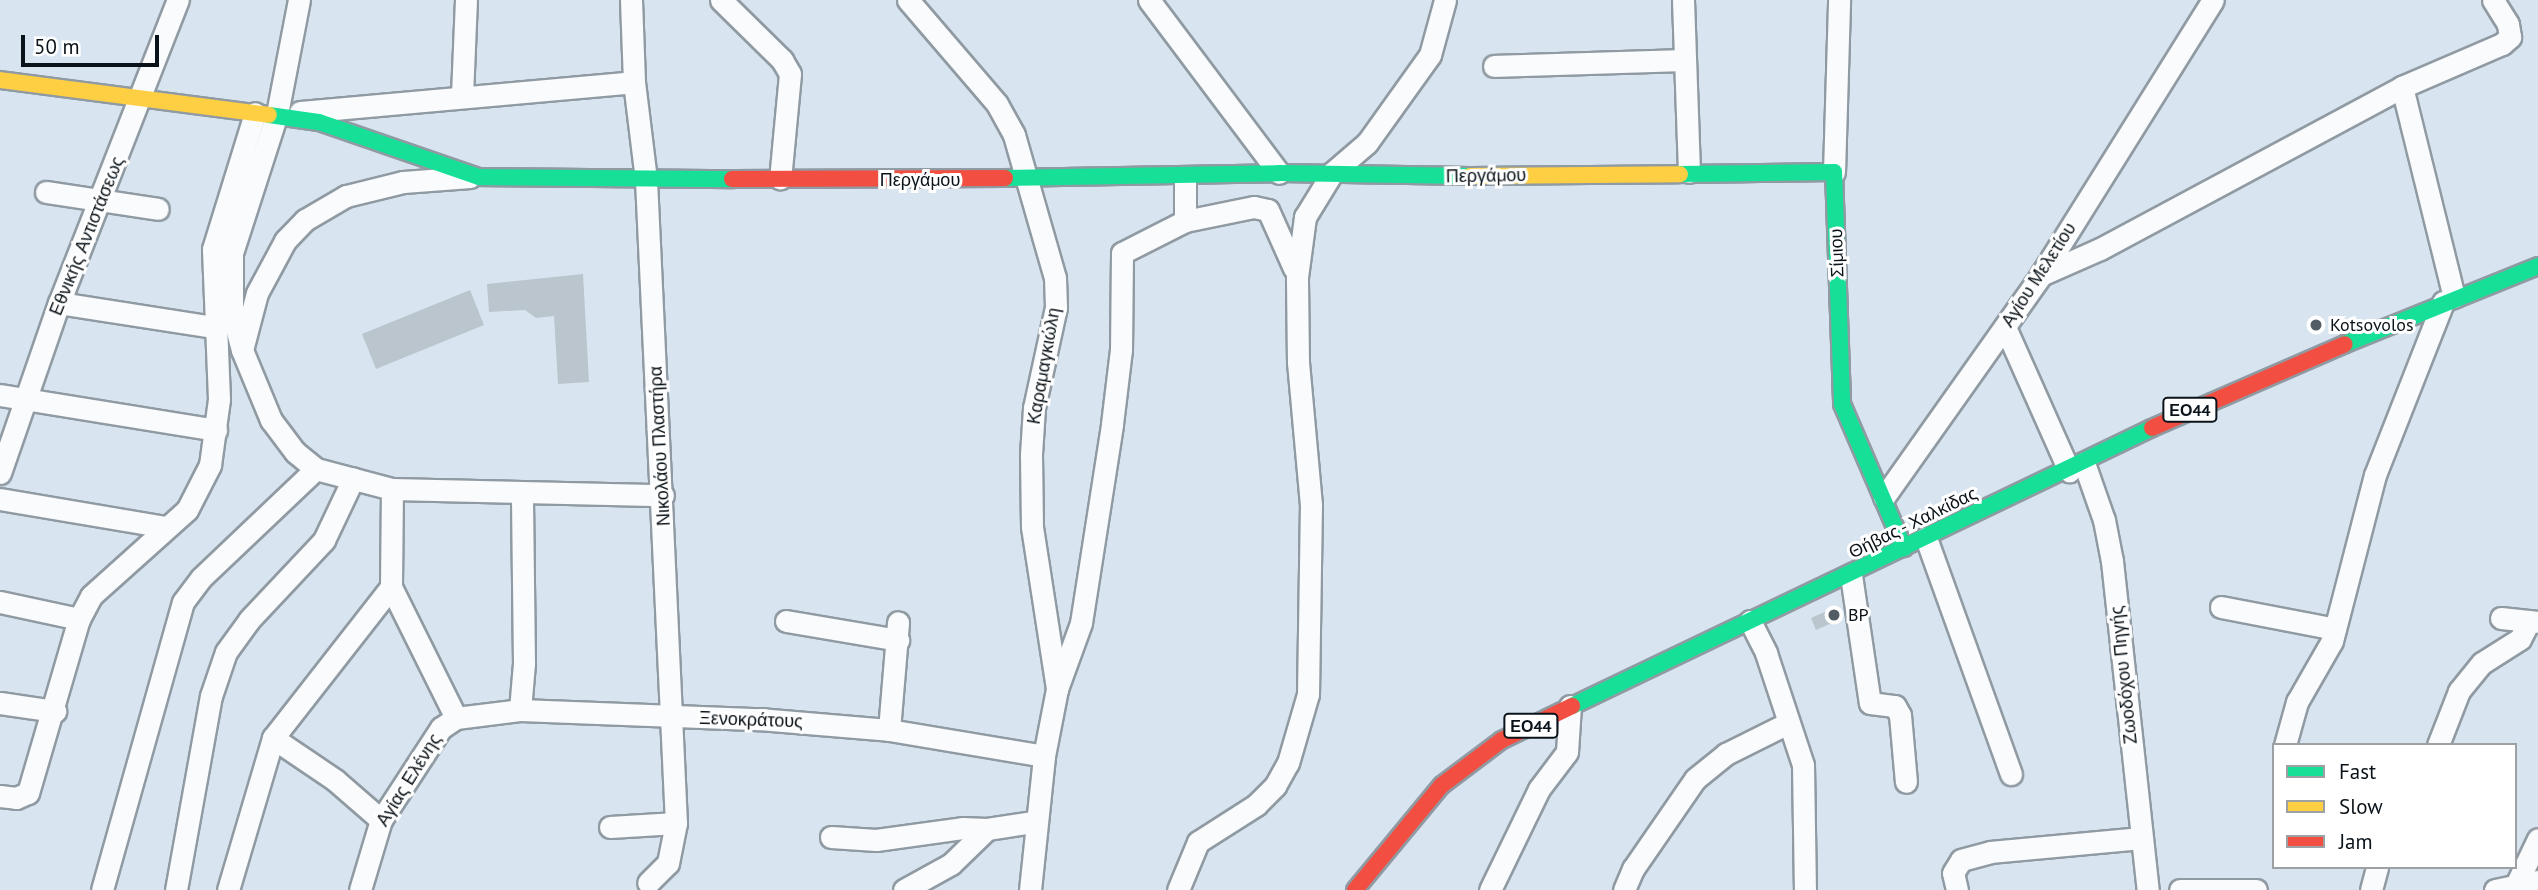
<!DOCTYPE html>
<meta charset="utf-8">
<style>
body{margin:0}
#map{position:relative;width:2538px;height:890px;overflow:hidden;background:#d8e5f0;font-family:"PT Sans",sans-serif}
div>[style]{position:absolute}
.building>*{inset:0;background:#bac5cd}
.roads{filter:drop-shadow(2px 0 #909aa2) drop-shadow(-2px 0 #909aa2) drop-shadow(0 2px #909aa2) drop-shadow(0 -2px #909aa2)}
.street>*{height:21px;margin:-10.5px;padding:0 10.5px;transform-origin:10.5px;border-radius:10.5px;background:#f9fbfd}
.fast>*{height:16px;margin:-8px;padding:0 8px;transform-origin:8px;border-radius:8px;background:#16e098}
.slow>*{height:16px;margin:-8px;padding:0 8px;transform-origin:8px;border-radius:8px;background:#ffcf43}
.jam>*{height:16px;margin:-8px;padding:0 8px;transform-origin:8px;border-radius:8px;background:#f24e42}
.dots>*{width:19px;height:19px;translate:-50% -50%;box-sizing:border-box;border:4px solid #fff;border-radius:50%}
span{translate:-50% -50%;white-space:nowrap;text-align:center;line-height:1.15;-webkit-text-stroke:6px #fff;paint-order:stroke}
.shield-label span{padding:2px 5px;background:#fff;border:2px solid;border-radius:5px;-webkit-text-stroke-width:0}
.shield-label{font-size:16px;color:#0a1319;font-weight:700}
.street-label{font-size:18px;color:#0a1319}
.poi-label{font-size:18px;color:#0a1319}
.left{translate:0 -50%;text-align:left}
.legend{position:absolute;left:2272px;top:743px;width:245px;height:126px;box-sizing:border-box;background:#fff;border:2px solid #9da1a3;margin:0;padding:9px 12px;list-style:none;font-size:21px;color:#0a1319}
.legend li{display:flex;align-items:center;gap:14px;height:35px}
.legend b{width:35px;border:2px solid #9da1a3}
.scale{position:absolute;left:21px;top:35px;width:138px;height:32px;box-sizing:border-box;border:4px solid #0a1319;border-top:0;padding-left:9px;font-size:21px;line-height:24px;white-space:nowrap;color:#0a1319;-webkit-text-stroke:5px #fff;paint-order:stroke}
</style>
<div id="map">
<div class="building">
<i style="clip-path:polygon(583px 274px,589px 382px,558px 384px,554px 316px,536px 318px,525px 310px,489px 312px,487px 284px)"></i>
<i style="clip-path:polygon(470px 290px,484px 325px,376px 369px,362px 334px)"></i>
<i style="clip-path:polygon(1836px 607px,1841px 619px,1816px 630px,1811px 618px)"></i>
</div>
<div class="roads">
<div class="street">
<i style="left:631px;top:0;width:82px;rotate:87.9deg"></i>
<i style="left:634px;top:82px;width:99px;rotate:83deg"></i>
<i style="left:646px;top:180px;width:644px;rotate:87.33deg"></i>
<i style="left:676px;top:823px;width:41px;rotate:101.3deg"></i>
<i style="left:668px;top:863px;width:28px;rotate:135deg"></i>
<i style="left:721px;top:0;width:86px;rotate:44.5deg"></i>
<i style="left:782px;top:60px;width:16px;rotate:60deg"></i>
<i style="left:790px;top:74px;width:105px;rotate:95.4deg"></i>
<i style="left:908px;top:0;width:137px;rotate:49.4deg"></i>
<i style="left:997px;top:104px;width:35px;rotate:61deg"></i>
<i style="left:1014px;top:135px;width:149px;rotate:74deg"></i>
<i style="left:1055px;top:278px;width:29px;rotate:88deg"></i>
<i style="left:1056px;top:307px;width:103px;rotate:102.3deg"></i>
<i style="left:1034px;top:408px;width:47px;rotate:93.7deg"></i>
<i style="left:1031px;top:455px;width:72px;rotate:89.2deg"></i>
<i style="left:1032px;top:527px;width:164px;rotate:81.2deg"></i>
<i style="left:1149px;top:0;width:216px;rotate:53.1deg"></i>
<i style="left:1683px;top:0;width:172px;rotate:88deg"></i>
<i style="left:1494px;top:66px;width:188px;rotate:-1.8deg"></i>
<i style="left:2402px;top:87px;width:216px;rotate:76.1deg"></i>
<i style="left:462px;top:95px;width:95px;rotate:-87.6deg"></i>
<i style="left:300px;top:112px;width:335px;rotate:-5.1deg"></i>
<i style="left:1834px;top:172px;width:172px;rotate:-88.3deg"></i>
<i style="left:470px;top:177px;width:67px;rotate:175.7deg"></i>
<i style="left:403px;top:182px;width:59px;rotate:166.2deg"></i>
<i style="left:346px;top:196px;width:48px;rotate:149.7deg"></i>
<i style="left:305px;top:220px;width:29px;rotate:134deg"></i>
<i style="left:285px;top:241px;width:59px;rotate:118.3deg"></i>
<i style="left:257px;top:293px;width:59px;rotate:104.7deg"></i>
<i style="left:242px;top:350px;width:76px;rotate:67.5deg"></i>
<i style="left:271px;top:420px;width:40px;rotate:53deg"></i>
<i style="left:295px;top:452px;width:27px;rotate:39deg"></i>
<i style="left:316px;top:469px;width:79px;rotate:14.7deg"></i>
<i style="left:392px;top:489px;width:271px;rotate:1.3deg"></i>
<i style="left:46px;top:192px;width:113px;rotate:8.6deg"></i>
<i style="left:1185px;top:221px;width:70px;rotate:-11.5deg"></i>
<i style="left:1254px;top:207px;width:14px;rotate:12deg"></i>
<i style="left:1268px;top:210px;width:64px;rotate:65.9deg"></i>
<i style="left:2041px;top:275px;width:64px;rotate:-23.8deg"></i>
<i style="left:2100px;top:249px;width:343px;rotate:-28.2deg"></i>
<i style="left:2402px;top:87px;width:109px;rotate:-23.3deg"></i>
<i style="left:2502px;top:44px;width:11px;rotate:-41deg"></i>
<i style="left:2510px;top:37px;width:13px;rotate:-99deg"></i>
<i style="left:2508px;top:24px;width:28px;rotate:-122deg"></i>
<i style="left:59px;top:303px;width:157px;rotate:8.8deg"></i>
<i style="left:2005px;top:327px;width:158px;rotate:66deg"></i>
<i style="left:242px;top:350px;width:39px;rotate:-105deg"></i>
<i style="left:232px;top:312px;width:59px;rotate:-90deg"></i>
<i style="left:232px;top:253px;width:146px;rotate:-72.1deg"></i>
<i style="left:277px;top:114px;width:116px;rotate:-79.1deg"></i>
<i style="left:0;top:395px;width:219px;rotate:9.2deg"></i>
<i style="left:2084px;top:463px;width:60px;rotate:70.7deg"></i>
<i style="left:2104px;top:520px;width:42px;rotate:79deg"></i>
<i style="left:2112px;top:561px;width:331px;rotate:83.8deg"></i>
<i style="left:0;top:473px;width:180px;rotate:-70.9deg"></i>
<i style="left:59px;top:303px;width:326px;rotate:-68.6deg"></i>
<i style="left:392px;top:489px;width:98px;rotate:90.6deg"></i>
<i style="left:391px;top:587px;width:146px;rotate:63.6deg"></i>
<i style="left:1884px;top:497px;width:272px;rotate:-54.7deg"></i>
<i style="left:2041px;top:275px;width:324px;rotate:-58deg"></i>
<i style="left:0;top:499px;width:168px;rotate:9.6deg"></i>
<i style="left:1926px;top:538px;width:251px;rotate:70.2deg"></i>
<i style="left:1851px;top:575px;width:129px;rotate:81.6deg"></i>
<i style="left:1870px;top:703px;width:25px;rotate:7deg"></i>
<i style="left:1895px;top:706px;width:10px;rotate:61deg"></i>
<i style="left:1900px;top:715px;width:67px;rotate:84.9deg"></i>
<i style="left:0;top:602px;width:81px;rotate:12.1deg"></i>
<i style="left:2221px;top:607px;width:116px;rotate:10.9deg"></i>
<i style="left:2501px;top:618px;width:37px;rotate:6deg"></i>
<i style="left:786px;top:621px;width:114px;rotate:9.6deg"></i>
<i style="left:1750px;top:621px;width:36px;rotate:63deg"></i>
<i style="left:1766px;top:653px;width:118px;rotate:71.7deg"></i>
<i style="left:1803px;top:765px;width:125px;rotate:89.1deg"></i>
<i style="left:0;top:703px;width:56px;rotate:8.3deg"></i>
<i style="left:520px;top:710px;width:47px;rotate:-85.1deg"></i>
<i style="left:524px;top:663px;width:171px;rotate:-90.7deg"></i>
<i style="left:889px;top:730px;width:108px;rotate:-85.2deg"></i>
<i style="left:273px;top:738px;width:75px;rotate:34.1deg"></i>
<i style="left:335px;top:780px;width:61px;rotate:41deg"></i>
<i style="left:2285px;top:745px;width:45px;rotate:-74.4deg"></i>
<i style="left:2297px;top:702px;width:70px;rotate:-60.2deg"></i>
<i style="left:2332px;top:641px;width:171px;rotate:-75.5deg"></i>
<i style="left:2375px;top:475px;width:186px;rotate:-68.5deg"></i>
<i style="left:2438px;top:745px;width:58px;rotate:-68.7deg"></i>
<i style="left:2459px;top:691px;width:36px;rotate:-51deg"></i>
<i style="left:2482px;top:663px;width:45px;rotate:-32.3deg"></i>
<i style="left:2520px;top:639px;width:20px;rotate:-63deg"></i>
<i style="left:0;top:796px;width:16px;rotate:7deg"></i>
<i style="left:16px;top:798px;width:13px;rotate:-23deg"></i>
<i style="left:28px;top:793px;width:181px;rotate:-73.7deg"></i>
<i style="left:79px;top:619px;width:26px;rotate:-62deg"></i>
<i style="left:91px;top:596px;width:129px;rotate:-41.9deg"></i>
<i style="left:187px;top:510px;width:51px;rotate:-62.9deg"></i>
<i style="left:210px;top:465px;width:67px;rotate:-82.2deg"></i>
<i style="left:219px;top:399px;width:150px;rotate:-92.3deg"></i>
<i style="left:213px;top:249px;width:142px;rotate:-72.8deg"></i>
<i style="left:610px;top:827px;width:66px;rotate:-3.5deg"></i>
<i style="left:831px;top:837px;width:45px;rotate:3.8deg"></i>
<i style="left:876px;top:840px;width:87px;rotate:-7.9deg"></i>
<i style="left:962px;top:828px;width:25px;rotate:2deg"></i>
<i style="left:2515px;top:887px;width:53px;rotate:-64.4deg"></i>
<i style="left:102px;top:890px;width:299px;rotate:-74.3deg"></i>
<i style="left:183px;top:602px;width:30px;rotate:-53deg"></i>
<i style="left:201px;top:578px;width:158px;rotate:-43.5deg"></i>
<i style="left:176px;top:890px;width:197px;rotate:-79.8deg"></i>
<i style="left:211px;top:696px;width:46px;rotate:-71.2deg"></i>
<i style="left:226px;top:652px;width:39px;rotate:-54deg"></i>
<i style="left:249px;top:620px;width:110px;rotate:-46.8deg"></i>
<i style="left:324px;top:540px;width:68px;rotate:-64.6deg"></i>
<i style="left:228px;top:890px;width:159px;rotate:-73.5deg"></i>
<i style="left:273px;top:738px;width:192px;rotate:-52deg"></i>
<i style="left:360px;top:890px;width:73px;rotate:-73.3deg"></i>
<i style="left:381px;top:820px;width:110px;rotate:-56.9deg"></i>
<i style="left:441px;top:728px;width:18px;rotate:-34deg"></i>
<i style="left:456px;top:718px;width:64px;rotate:-7.1deg"></i>
<i style="left:520px;top:710px;width:239px;rotate:2.2deg"></i>
<i style="left:759px;top:719px;width:130px;rotate:4.8deg"></i>
<i style="left:889px;top:730px;width:157px;rotate:9.5deg"></i>
<i style="left:904px;top:890px;width:54px;rotate:-29deg"></i>
<i style="left:951px;top:864px;width:50px;rotate:-44.2deg"></i>
<i style="left:987px;top:829px;width:47px;rotate:-8.7deg"></i>
<i style="left:1030px;top:890px;width:135px;rotate:-84deg"></i>
<i style="left:1044px;top:756px;width:68px;rotate:-79deg"></i>
<i style="left:1057px;top:689px;width:70px;rotate:-70deg"></i>
<i style="left:1081px;top:623px;width:201px;rotate:-81.1deg"></i>
<i style="left:1112px;top:424px;width:75px;rotate:-83.1deg"></i>
<i style="left:1121px;top:350px;width:97px;rotate:-89.4deg"></i>
<i style="left:1122px;top:253px;width:71px;rotate:-26.9deg"></i>
<i style="left:1185px;top:221px;width:43px;rotate:-90deg"></i>
<i style="left:1178px;top:890px;width:52px;rotate:-67.4deg"></i>
<i style="left:1198px;top:842px;width:69px;rotate:-32.5deg"></i>
<i style="left:1256px;top:805px;width:27px;rotate:-45deg"></i>
<i style="left:1275px;top:786px;width:26px;rotate:-61deg"></i>
<i style="left:1288px;top:763px;width:72px;rotate:-73.8deg"></i>
<i style="left:1308px;top:694px;width:189px;rotate:-89.1deg"></i>
<i style="left:1311px;top:505px;width:144px;rotate:-95.2deg"></i>
<i style="left:1298px;top:362px;width:85px;rotate:-90.7deg"></i>
<i style="left:1297px;top:277px;width:61px;rotate:-82.4deg"></i>
<i style="left:1305px;top:217px;width:52px;rotate:-58.5deg"></i>
<i style="left:1332px;top:173px;width:46px;rotate:-40.6deg"></i>
<i style="left:1367px;top:143px;width:108px;rotate:-54.4deg"></i>
<i style="left:1430px;top:55px;width:57px;rotate:-74.7deg"></i>
<i style="left:1490px;top:890px;width:112px;rotate:-64.1deg"></i>
<i style="left:1539px;top:789px;width:46px;rotate:-52.9deg"></i>
<i style="left:1567px;top:752px;width:46px;rotate:-86.3deg"></i>
<i style="left:1624px;top:890px;width:23px;rotate:-67deg"></i>
<i style="left:1633px;top:869px;width:109px;rotate:-55.4deg"></i>
<i style="left:1695px;top:779px;width:40px;rotate:-39deg"></i>
<i style="left:1726px;top:754px;width:67px;rotate:-26.6deg"></i>
<i style="left:1957px;top:890px;width:17px;rotate:-103deg"></i>
<i style="left:1953px;top:873px;width:15px;rotate:-58deg"></i>
<i style="left:1961px;top:860px;width:30px;rotate:-15deg"></i>
<i style="left:1990px;top:852px;width:152px;rotate:-5.3deg"></i>
<i style="left:2180px;top:890px;width:76px"></i>
<i style="left:2371px;top:890px;width:24px;rotate:-75deg"></i>
<i style="left:2495px;top:890px;width:44px;rotate:-11.8deg"></i>
</div>
<div class="fast">
<i style="left:269px;top:115px;width:50px;rotate:8deg"></i>
<i style="left:319px;top:122px;width:169px;rotate:19deg"></i>
<i style="left:479px;top:177px;width:253px;rotate:0.5deg"></i>
<i style="left:1680px;top:174px;width:154px;rotate:-0.7deg"></i>
<i style="left:1834px;top:172px;width:232px;rotate:88deg"></i>
<i style="left:1842px;top:404px;width:157px;rotate:66.7deg"></i>
<i style="left:1005px;top:178px;width:274px;rotate:-1deg"></i>
<i style="left:1279px;top:173px;width:191px;rotate:0.9deg"></i>
<i style="left:2345px;top:344px;width:208px;rotate:-22deg"></i>
<i style="left:1572px;top:706px;width:643px;rotate:-25.61deg"></i>
</div>
<div class="slow">
<i style="left:0;top:80px;width:271px;rotate:7.4deg"></i>
<i style="left:1470px;top:176px;width:210px;rotate:-0.5deg"></i>
</div>
<div class="jam">
<i style="left:732px;top:179px;width:273px;rotate:-0.2deg"></i>
<i style="left:2152px;top:428px;width:210px;rotate:-23.5deg"></i>
<i style="left:1355px;top:890px;width:136px;rotate:-50.4deg"></i>
<i style="left:1442px;top:785px;width:75px;rotate:-36.9deg"></i>
<i style="left:1502px;top:740px;width:78px;rotate:-25.9deg"></i>
</div>
</div>
<div class="dots">
<i style="left:2316px;top:325px;background:#525c64"></i>
<i style="left:1834px;top:615px;background:#525c64"></i>
</div>
<div class="shield-label">
<span style="left:2190px;top:410px">ΕΟ44</span>
<span style="left:1531px;top:726px">ΕΟ44</span>
</div>
<div class="street-label">
<span style="left:1486px;top:176px;rotate:-1deg">Περγάμου</span>
<span style="left:920px;top:180px">Περγάμου</span>
<span style="left:87px;top:236px;rotate:-68deg">Εθνικής Αντιστάσεως</span>
<span style="left:1837px;top:253px;rotate:-92deg">Σίμιου</span>
<span style="left:2039px;top:275px;rotate:-57deg">Αγίου Μελετίου</span>
<span style="left:1044px;top:366px;rotate:-80deg">Καραμαγκιώλη</span>
<span style="left:660px;top:446px;rotate:-93deg">Νικολάου Πλαστήρα</span>
<span style="left:1913px;top:523px;rotate:-26deg">Θήβας - Χαλκίδας</span>
<span style="left:2124px;top:675px;rotate:-96deg">Ζωοδόχου Πηγής</span>
<span style="left:751px;top:720px;rotate:2deg">Ξενοκράτους</span>
<span style="left:409px;top:780px;rotate:-58deg">Αγίας Ελένης</span>
</div>
<div class="poi-label">
<span class="left" style="left:2330px;top:325px">Kotsovolos</span>
<span class="left" style="left:1848px;top:615px">BP</span>
</div>
<ul class="legend">
<li><b style="height:9px;background:#16e098"></b>Fast</li>
<li><b style="height:9px;background:#ffcf43"></b>Slow</li>
<li><b style="height:9px;background:#f24e42"></b>Jam</li>
</ul>
<div class="scale">50 m</div>
</div>
